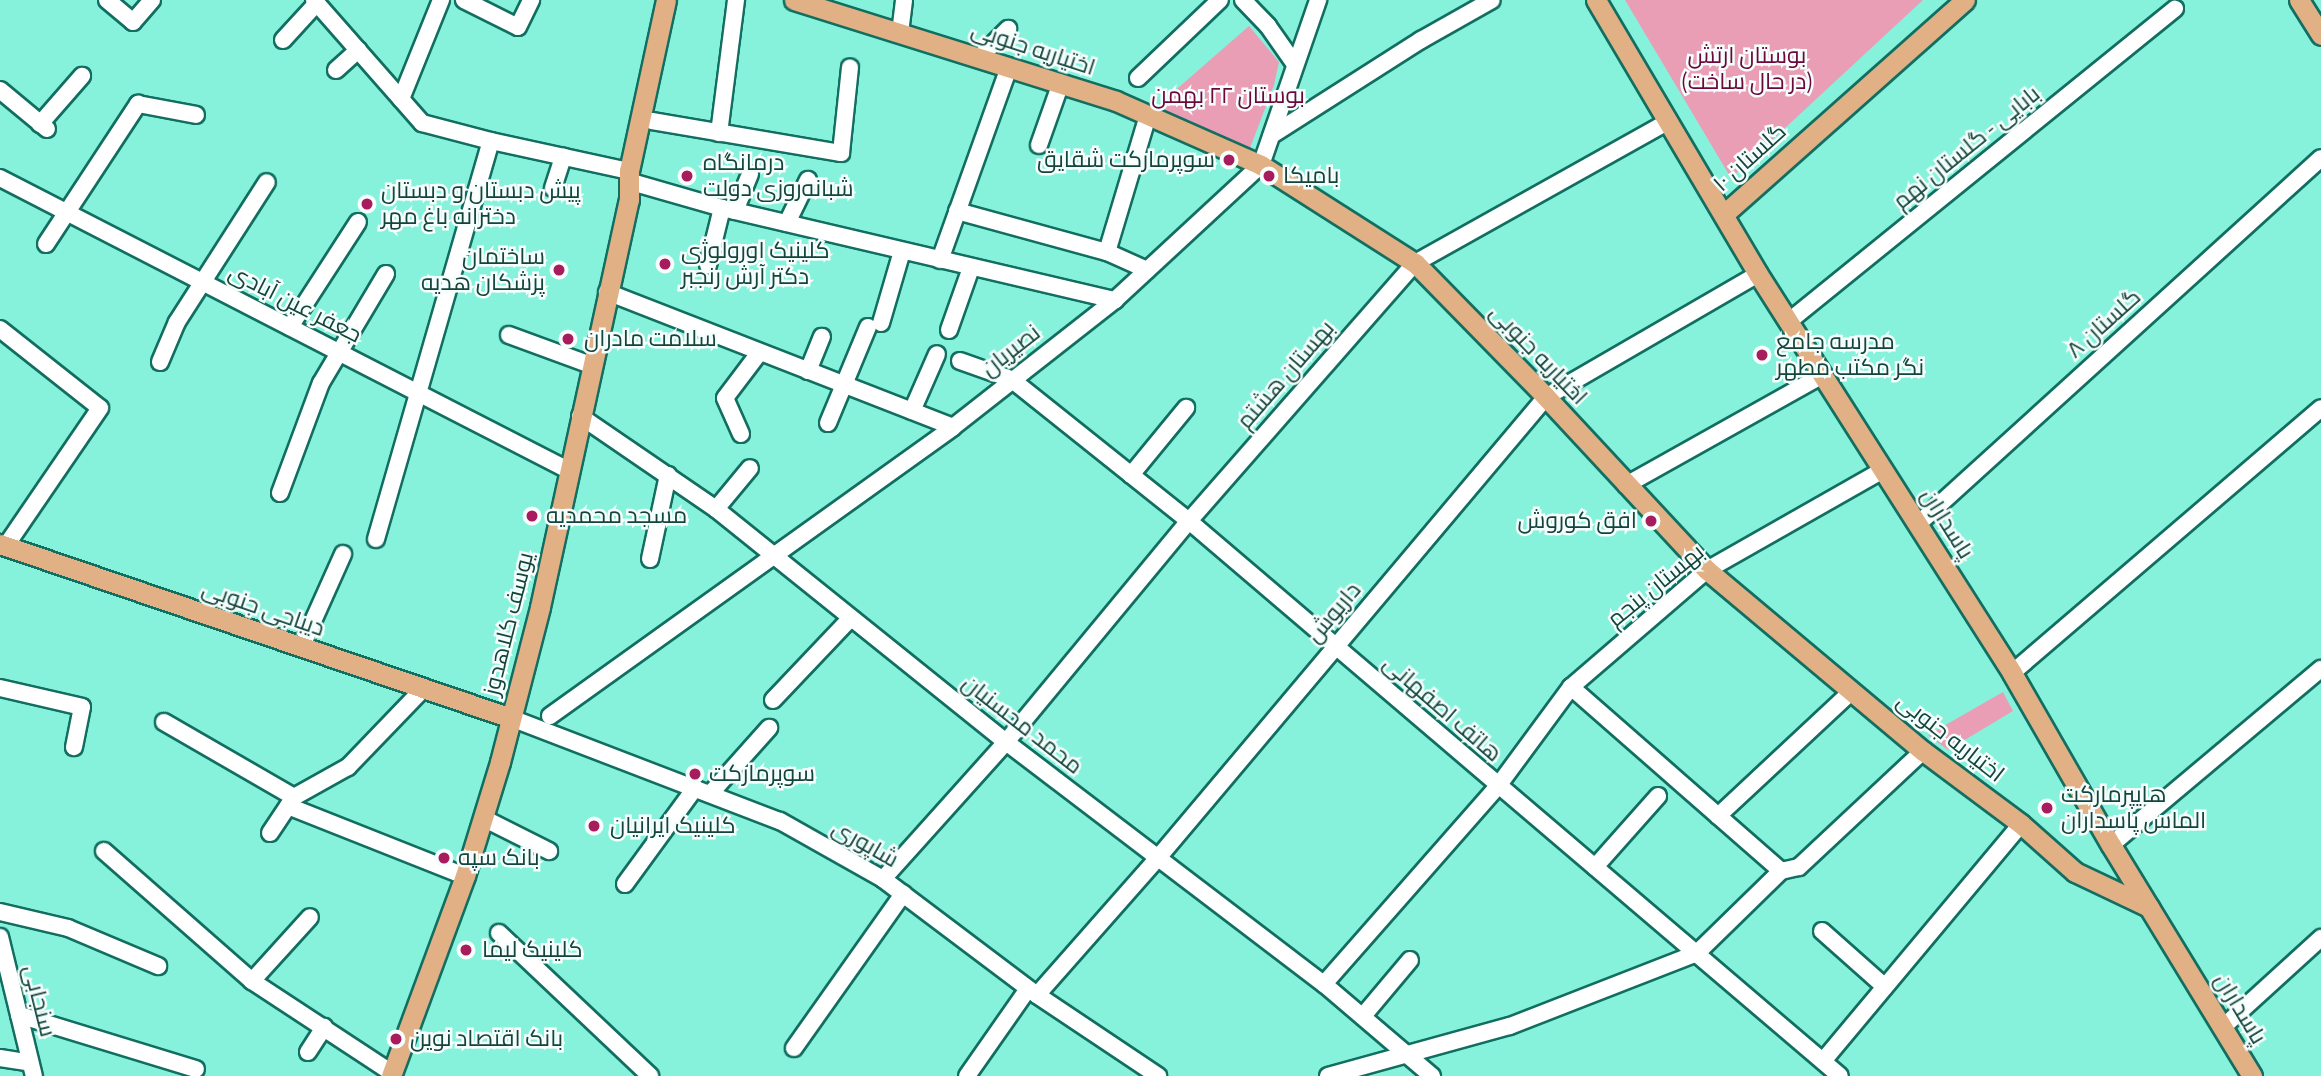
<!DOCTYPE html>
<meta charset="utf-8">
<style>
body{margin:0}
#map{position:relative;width:2321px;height:1076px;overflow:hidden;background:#87f2dc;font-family:"Source Sans 3",Cairo,sans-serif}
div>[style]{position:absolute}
.green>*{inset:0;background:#e99eb5}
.roads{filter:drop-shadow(2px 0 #126e60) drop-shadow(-2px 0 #126e60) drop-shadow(0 2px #126e60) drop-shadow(0 -2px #126e60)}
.minor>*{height:16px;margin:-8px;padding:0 8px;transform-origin:8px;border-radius:8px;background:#fff}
.major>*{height:19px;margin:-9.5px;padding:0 9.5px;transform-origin:9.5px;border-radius:9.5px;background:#e1b084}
.dots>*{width:19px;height:19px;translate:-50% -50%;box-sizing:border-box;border:4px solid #f5fefc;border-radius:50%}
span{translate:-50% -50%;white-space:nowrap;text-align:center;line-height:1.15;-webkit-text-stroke:5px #f5fefc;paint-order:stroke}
.street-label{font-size:23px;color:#15443b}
.park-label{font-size:23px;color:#6c0839}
.poi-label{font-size:23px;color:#15443b}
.right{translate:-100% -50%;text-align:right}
.left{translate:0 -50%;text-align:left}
</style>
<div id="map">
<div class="green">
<i style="clip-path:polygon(1625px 0,1923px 0,1731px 178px)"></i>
<i style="clip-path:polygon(1249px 26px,1279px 62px,1274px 85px,1250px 148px,1155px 108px)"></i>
<i style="clip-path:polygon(2003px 692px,2013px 711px,1948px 750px,1928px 735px)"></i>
</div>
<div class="roads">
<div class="minor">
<i style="left:107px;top:0;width:34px;rotate:40deg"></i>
<i style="left:133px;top:22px;width:29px;rotate:-49deg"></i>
<i style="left:314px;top:0;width:164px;rotate:48.7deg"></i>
<i style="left:422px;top:123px;width:71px;rotate:14.6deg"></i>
<i style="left:491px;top:141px;width:141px;rotate:12.3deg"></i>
<i style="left:464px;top:0;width:60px;rotate:26.6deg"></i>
<i style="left:518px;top:27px;width:30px;rotate:-64deg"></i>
<i style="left:1243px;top:0;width:36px;rotate:46deg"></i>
<i style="left:1268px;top:26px;width:45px;rotate:54.9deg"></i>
<i style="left:900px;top:33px;width:33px;rotate:-83deg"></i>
<i style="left:283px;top:40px;width:50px;rotate:-47.4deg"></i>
<i style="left:980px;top:57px;width:40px;rotate:-45deg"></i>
<i style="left:336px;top:70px;width:30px;rotate:-42deg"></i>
<i style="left:1138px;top:78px;width:113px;rotate:-43.6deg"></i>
<i style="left:0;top:90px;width:61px;rotate:39.7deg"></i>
<i style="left:401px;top:99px;width:107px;rotate:-68deg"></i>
<i style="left:652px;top:121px;width:192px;rotate:9.6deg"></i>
<i style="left:841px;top:153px;width:86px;rotate:-84deg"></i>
<i style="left:40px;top:124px;width:64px;rotate:-48.8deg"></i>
<i style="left:719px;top:133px;width:134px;rotate:-82.7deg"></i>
<i style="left:1272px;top:135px;width:177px;rotate:-32.5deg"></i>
<i style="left:1421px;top:40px;width:81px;rotate:-29.4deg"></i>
<i style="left:1039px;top:145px;width:66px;rotate:-70.5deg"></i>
<i style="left:0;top:178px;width:639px;rotate:27.21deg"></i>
<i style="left:635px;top:183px;width:91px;rotate:16deg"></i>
<i style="left:722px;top:208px;width:404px;rotate:13.2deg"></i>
<i style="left:553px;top:188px;width:33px;rotate:-72deg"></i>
<i style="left:735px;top:211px;width:40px;rotate:-68deg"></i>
<i style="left:957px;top:211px;width:156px;rotate:15.3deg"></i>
<i style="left:1107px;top:252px;width:44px;rotate:24.2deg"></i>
<i style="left:787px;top:223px;width:48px;rotate:-64deg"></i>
<i style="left:46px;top:244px;width:168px;rotate:-56.7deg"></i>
<i style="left:138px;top:104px;width:59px;rotate:10.7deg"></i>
<i style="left:1107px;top:252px;width:143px;rotate:-73.3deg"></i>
<i style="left:940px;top:260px;width:205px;rotate:-70.3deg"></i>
<i style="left:708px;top:265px;width:59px;rotate:-76.2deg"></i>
<i style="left:607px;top:292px;width:371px;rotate:21.3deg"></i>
<i style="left:1788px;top:322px;width:498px;rotate:-39deg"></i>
<i style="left:881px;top:323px;width:75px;rotate:-73.7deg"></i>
<i style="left:290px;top:327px;width:125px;rotate:-57.1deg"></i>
<i style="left:0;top:329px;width:127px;rotate:38.3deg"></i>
<i style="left:100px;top:408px;width:167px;rotate:124.3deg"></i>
<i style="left:949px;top:330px;width:66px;rotate:-70.5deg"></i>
<i style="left:509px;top:335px;width:87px;rotate:20.1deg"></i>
<i style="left:960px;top:361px;width:54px;rotate:19.4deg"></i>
<i style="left:1011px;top:379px;width:228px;rotate:38.6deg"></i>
<i style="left:1189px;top:521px;width:855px;rotate:40.45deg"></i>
<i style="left:160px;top:362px;width:43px;rotate:-67deg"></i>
<i style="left:177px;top:322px;width:166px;rotate:-57.3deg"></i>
<i style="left:808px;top:371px;width:37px;rotate:-68deg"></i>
<i style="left:912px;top:411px;width:62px;rotate:-66.3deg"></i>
<i style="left:580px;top:416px;width:165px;rotate:34.4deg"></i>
<i style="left:716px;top:509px;width:372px;rotate:38.8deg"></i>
<i style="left:1006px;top:742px;width:400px;rotate:37.3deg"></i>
<i style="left:1324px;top:984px;width:142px;rotate:40.4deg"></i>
<i style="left:828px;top:423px;width:104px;rotate:-67.4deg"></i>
<i style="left:741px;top:434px;width:39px;rotate:-114deg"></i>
<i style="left:725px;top:398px;width:56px;rotate:-52.9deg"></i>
<i style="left:1131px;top:475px;width:87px;rotate:-50.6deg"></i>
<i style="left:1626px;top:485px;width:226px;rotate:-29.2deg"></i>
<i style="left:280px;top:493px;width:117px;rotate:-69.6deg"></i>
<i style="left:321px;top:383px;width:127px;rotate:-59.2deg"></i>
<i style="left:716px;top:509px;width:53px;rotate:-50.3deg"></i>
<i style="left:1918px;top:524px;width:544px;rotate:-42.25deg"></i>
<i style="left:376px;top:539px;width:414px;rotate:-73.9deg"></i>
<i style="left:650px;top:559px;width:86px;rotate:-77.9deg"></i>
<i style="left:301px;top:648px;width:103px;rotate:-65.9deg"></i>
<i style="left:2012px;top:673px;width:407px;rotate:-40.6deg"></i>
<i style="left:1571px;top:687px;width:279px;rotate:41.2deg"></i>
<i style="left:0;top:688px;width:84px;rotate:13deg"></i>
<i style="left:82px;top:707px;width:41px;rotate:101.3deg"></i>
<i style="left:773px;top:700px;width:112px;rotate:-46.5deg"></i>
<i style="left:550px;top:716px;width:496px;rotate:-35.6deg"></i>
<i style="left:953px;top:427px;width:206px;rotate:-38.1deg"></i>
<i style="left:1115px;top:300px;width:199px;rotate:-42.8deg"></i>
<i style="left:1261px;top:165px;width:175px;rotate:-70.9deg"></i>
<i style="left:511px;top:718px;width:288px;rotate:21deg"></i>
<i style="left:780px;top:821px;width:118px;rotate:29.4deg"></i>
<i style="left:883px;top:879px;width:193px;rotate:37deg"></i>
<i style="left:1037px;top:995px;width:146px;rotate:33.8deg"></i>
<i style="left:164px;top:722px;width:150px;rotate:30deg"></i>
<i style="left:710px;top:794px;width:89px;rotate:-48.2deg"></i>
<i style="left:288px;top:806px;width:190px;rotate:21.6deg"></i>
<i style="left:1718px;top:816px;width:183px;rotate:-43deg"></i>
<i style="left:483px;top:818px;width:74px;rotate:26.6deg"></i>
<i style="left:270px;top:833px;width:43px;rotate:-56.3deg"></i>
<i style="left:294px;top:797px;width:62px;rotate:-29.1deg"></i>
<i style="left:348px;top:767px;width:108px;rotate:-46.1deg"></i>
<i style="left:2111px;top:845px;width:274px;rotate:-40deg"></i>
<i style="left:104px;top:851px;width:197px;rotate:41.3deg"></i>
<i style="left:252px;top:981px;width:168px;rotate:33.3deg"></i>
<i style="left:1595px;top:867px;width:95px;rotate:-48.4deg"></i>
<i style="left:883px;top:879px;width:184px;rotate:-48.1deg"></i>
<i style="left:1006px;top:742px;width:287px;rotate:-50.4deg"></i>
<i style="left:1189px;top:521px;width:343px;rotate:-48.8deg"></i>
<i style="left:1415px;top:263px;width:291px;rotate:-29.2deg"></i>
<i style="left:625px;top:884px;width:119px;rotate:-53.9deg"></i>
<i style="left:0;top:912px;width:70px;rotate:13.2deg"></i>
<i style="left:68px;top:928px;width:98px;rotate:22.9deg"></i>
<i style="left:1822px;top:931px;width:84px;rotate:41.6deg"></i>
<i style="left:499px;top:933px;width:208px;rotate:43.4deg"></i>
<i style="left:0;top:937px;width:143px;rotate:76.3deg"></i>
<i style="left:252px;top:981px;width:86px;rotate:-47.8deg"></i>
<i style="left:1324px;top:984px;width:264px;rotate:-48.7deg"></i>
<i style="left:1498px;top:786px;width:123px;rotate:-53.6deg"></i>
<i style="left:1571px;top:687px;width:179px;rotate:-40.7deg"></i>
<i style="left:1707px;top:570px;width:202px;rotate:-29.6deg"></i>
<i style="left:1037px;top:995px;width:181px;rotate:-48.6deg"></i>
<i style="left:1157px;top:859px;width:604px;rotate:-49.9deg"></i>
<i style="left:1546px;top:397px;width:245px;rotate:-30.1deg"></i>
<i style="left:19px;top:1015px;width:185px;rotate:17deg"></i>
<i style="left:1363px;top:1016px;width:73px;rotate:-50deg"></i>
<i style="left:2222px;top:1028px;width:134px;rotate:-42.3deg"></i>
<i style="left:794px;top:1048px;width:189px;rotate:-54.7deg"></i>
<i style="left:308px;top:1052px;width:30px;rotate:-57deg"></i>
<i style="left:0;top:1058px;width:30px;rotate:9deg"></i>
<i style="left:1823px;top:1061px;width:309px;rotate:-50.1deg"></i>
<i style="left:967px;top:1076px;width:106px;rotate:-55deg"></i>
<i style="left:1328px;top:1076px;width:189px;rotate:-15.4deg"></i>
<i style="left:1510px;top:1026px;width:201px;rotate:-21.3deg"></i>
<i style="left:1697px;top:953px;width:117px;rotate:-44.3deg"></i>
<i style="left:1781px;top:871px;width:18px;rotate:-13deg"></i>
<i style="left:1799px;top:867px;width:170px;rotate:-43.1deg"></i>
</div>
<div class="major">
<i style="left:794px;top:0;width:337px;rotate:17.4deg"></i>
<i style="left:1116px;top:101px;width:158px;rotate:23.8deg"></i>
<i style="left:1261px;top:165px;width:183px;rotate:32.5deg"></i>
<i style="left:1415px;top:263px;width:187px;rotate:45.6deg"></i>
<i style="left:1546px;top:397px;width:236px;rotate:47.1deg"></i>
<i style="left:1707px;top:570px;width:282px;rotate:40deg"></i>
<i style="left:1923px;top:751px;width:122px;rotate:36.7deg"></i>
<i style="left:2021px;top:824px;width:72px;rotate:41.6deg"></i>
<i style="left:2075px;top:872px;width:82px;rotate:25.3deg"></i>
<i style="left:1596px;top:0;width:318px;rotate:59.4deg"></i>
<i style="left:1758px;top:274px;width:473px;rotate:57.5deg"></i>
<i style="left:2012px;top:673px;width:198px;rotate:60.1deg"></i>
<i style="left:2111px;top:845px;width:271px;rotate:58.6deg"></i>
<i style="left:2299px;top:0;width:41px;rotate:57.8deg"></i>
<i style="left:1724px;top:214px;width:322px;rotate:-41.6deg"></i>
<i style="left:0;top:544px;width:540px;rotate:18.8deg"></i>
<i style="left:391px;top:1076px;width:213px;rotate:-69.7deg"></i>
<i style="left:465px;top:876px;width:119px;rotate:-72.9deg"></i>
<i style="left:500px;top:762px;width:160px;rotate:-75.5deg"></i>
<i style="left:540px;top:607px;width:417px;rotate:-77.7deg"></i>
<i style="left:629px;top:200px;width:29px;rotate:-90deg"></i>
<i style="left:629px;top:171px;width:175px;rotate:-77.8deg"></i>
</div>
</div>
<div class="dots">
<i style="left:1229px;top:160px;background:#a81b5d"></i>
<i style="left:687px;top:176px;background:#a81b5d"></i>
<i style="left:1269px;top:176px;background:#a81b5d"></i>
<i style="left:367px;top:204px;background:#a81b5d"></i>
<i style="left:665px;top:264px;background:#a81b5d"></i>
<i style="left:559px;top:270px;background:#a81b5d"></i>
<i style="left:568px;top:339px;background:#a81b5d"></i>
<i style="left:1762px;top:355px;background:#a81b5d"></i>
<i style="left:532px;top:516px;background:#a81b5d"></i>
<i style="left:1651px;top:521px;background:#a81b5d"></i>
<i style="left:695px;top:774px;background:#a81b5d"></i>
<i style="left:2047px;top:808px;background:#a81b5d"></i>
<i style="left:594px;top:826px;background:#a81b5d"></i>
<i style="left:444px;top:858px;background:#a81b5d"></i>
<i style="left:466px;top:950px;background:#a81b5d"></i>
<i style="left:396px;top:1039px;background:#a81b5d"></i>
</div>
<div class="street-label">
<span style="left:1033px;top:49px;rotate:18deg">اختیاریه جنوبی</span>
<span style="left:1967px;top:148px;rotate:-39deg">بابایی - گلستان نهم</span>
<span style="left:1750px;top:158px;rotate:-42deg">گلستان ۱۰</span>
<span style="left:295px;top:304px;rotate:27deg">جعفر عین آبادی</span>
<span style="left:2104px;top:324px;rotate:-42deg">گلستان ۸</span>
<span style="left:1011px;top:351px;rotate:-38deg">نصیریان</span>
<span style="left:1538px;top:355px;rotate:46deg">اختیاریه جنوبی</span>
<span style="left:1286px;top:375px;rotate:-49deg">بهستان هشتم</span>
<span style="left:1947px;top:524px;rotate:58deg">پاسداران</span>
<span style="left:1656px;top:586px;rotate:-39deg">بهستان پنجم</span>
<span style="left:263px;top:609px;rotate:19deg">دیباجی جنوبی</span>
<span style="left:1334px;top:613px;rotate:-50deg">داریوش</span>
<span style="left:509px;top:624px;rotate:-76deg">یوسف کلاهدوز</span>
<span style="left:1442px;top:709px;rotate:41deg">هاتف اصفهانی</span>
<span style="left:1022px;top:725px;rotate:38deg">محمد محسنیان</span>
<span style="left:1950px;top:738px;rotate:38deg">اختیاریه جنوبی</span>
<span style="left:865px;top:844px;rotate:30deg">شاپوری</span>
<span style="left:39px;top:1001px;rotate:76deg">سنجابی</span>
<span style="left:2240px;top:1009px;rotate:59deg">پاسداران</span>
</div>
<div class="park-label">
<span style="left:1747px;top:69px">بوستان ارتش<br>(در حال ساخت)</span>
<span style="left:1228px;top:96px">بوستان ۲۲ بهمن</span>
</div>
<div class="poi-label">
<span class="right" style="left:1215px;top:160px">سوپرمارکت شقایق</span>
<span class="left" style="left:703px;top:176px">درمانگاه<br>شبانه‌روزی دولت</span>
<span class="left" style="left:1283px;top:176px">بامیکا</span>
<span class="left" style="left:381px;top:204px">پیش دبستان و دبستان<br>دخترانه باغ مهر</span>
<span class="left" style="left:681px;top:264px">کلینیک اورولوژی<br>دکتر آرش رنجبر</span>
<span class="right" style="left:545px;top:270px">ساختمان<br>پزشکان هدیه</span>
<span class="left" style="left:584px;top:339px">سلامت مادران</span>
<span class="left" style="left:1776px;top:355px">مدرسه جامع<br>نگر مکتب مطهر</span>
<span class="left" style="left:546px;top:516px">مسجد محمدیه</span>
<span class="right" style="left:1637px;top:521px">افق کوروش</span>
<span class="left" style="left:709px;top:774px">سوپرمارکت</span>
<span class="left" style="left:2061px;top:808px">هایپرمارکت<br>الماس پاسداران</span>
<span class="left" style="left:610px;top:826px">کلینیک ایرانیان</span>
<span class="left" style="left:458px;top:858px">بانک سپه</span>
<span class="left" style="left:482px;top:950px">کلینیک لیما</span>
<span class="left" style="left:410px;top:1039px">بانک اقتصاد نوین</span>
</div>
</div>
